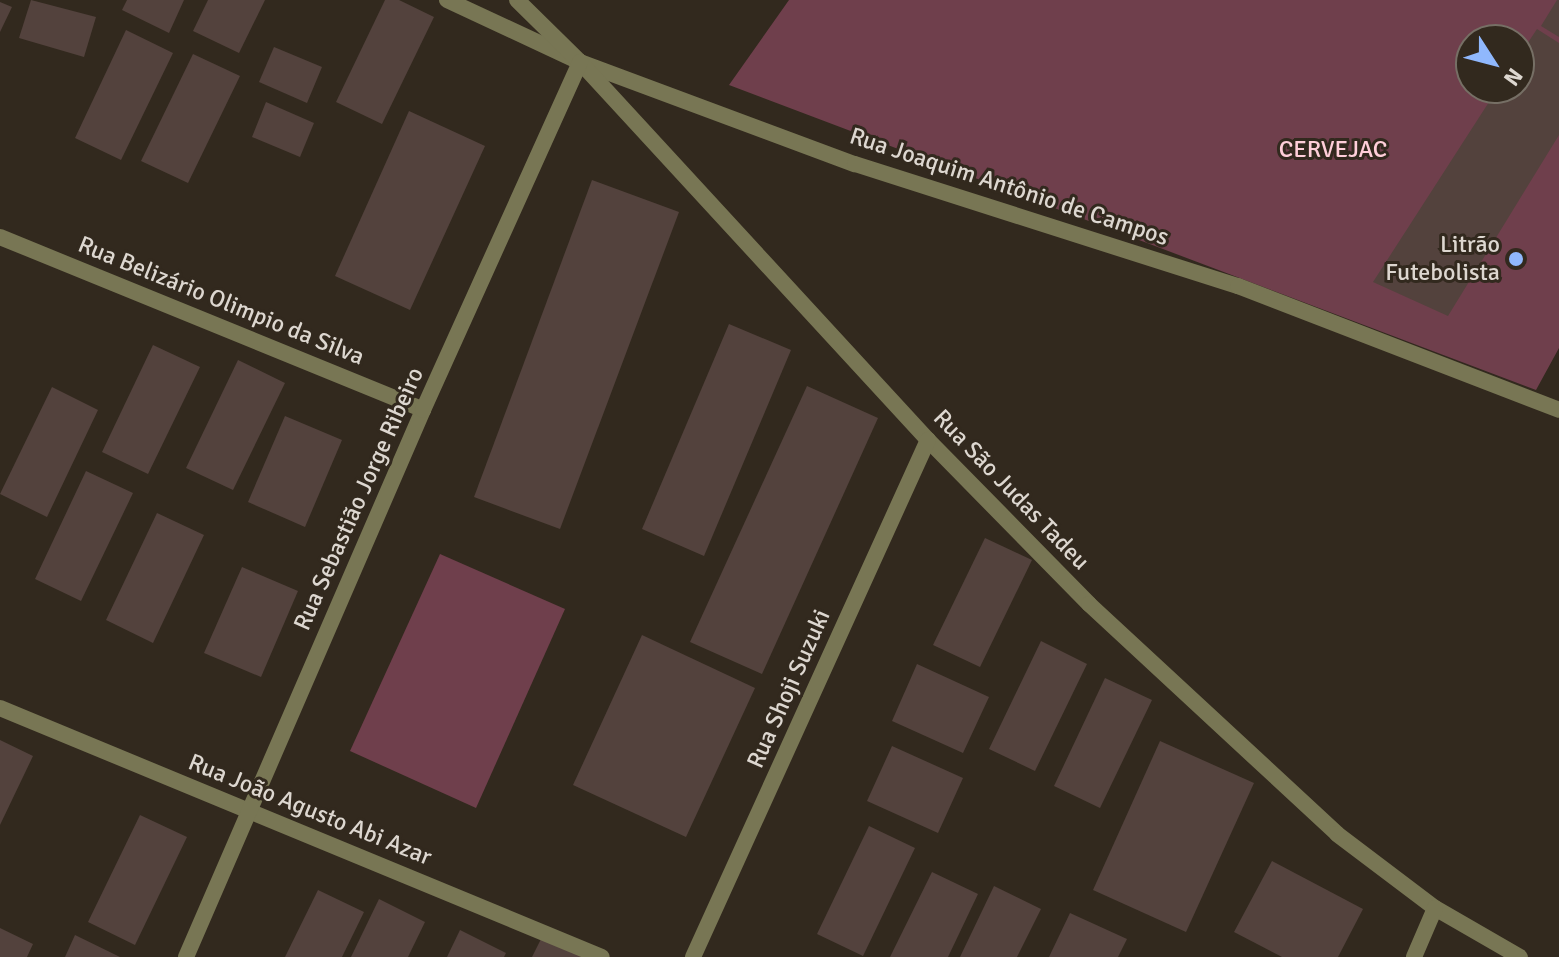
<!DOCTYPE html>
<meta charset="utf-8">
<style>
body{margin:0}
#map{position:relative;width:1559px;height:957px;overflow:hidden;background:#32291e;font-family:Signika,sans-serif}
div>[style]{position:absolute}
.green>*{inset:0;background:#6f3f4c}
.building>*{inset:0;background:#53423d}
.minor>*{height:16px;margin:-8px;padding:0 8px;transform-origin:8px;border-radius:8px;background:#787654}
.dots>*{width:22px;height:22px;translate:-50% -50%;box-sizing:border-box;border:4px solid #32291e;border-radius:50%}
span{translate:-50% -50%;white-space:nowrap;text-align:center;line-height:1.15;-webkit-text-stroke:6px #32291e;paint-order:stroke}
.park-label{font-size:24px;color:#ffced9}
.street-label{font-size:24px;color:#ddd7d0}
.poi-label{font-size:24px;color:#ddd7d0}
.right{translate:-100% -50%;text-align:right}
.north{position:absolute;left:1455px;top:24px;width:80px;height:80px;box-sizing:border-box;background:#32291e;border:2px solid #766f65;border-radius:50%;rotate:126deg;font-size:22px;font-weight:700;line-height:32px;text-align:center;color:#ddd7d0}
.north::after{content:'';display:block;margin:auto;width:28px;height:36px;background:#90b8fd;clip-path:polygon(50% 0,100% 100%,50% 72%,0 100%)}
</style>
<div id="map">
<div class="green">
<i style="clip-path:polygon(evenodd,789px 0,1559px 0,1559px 348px,1536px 390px,729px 85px,789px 0,1471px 40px,1519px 40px,1519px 88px,1471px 88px,1471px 40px)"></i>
<i style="clip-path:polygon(440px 554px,565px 609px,476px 808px,350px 751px)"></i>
</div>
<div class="building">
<i style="clip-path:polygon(31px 0,96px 17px,84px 57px,19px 38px)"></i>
<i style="clip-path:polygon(127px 0,184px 0,169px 33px,122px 10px)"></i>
<i style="clip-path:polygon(208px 0,265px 0,239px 53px,193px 31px)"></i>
<i style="clip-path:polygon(385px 0,399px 0,434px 17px,382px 124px,336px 102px)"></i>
<i style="clip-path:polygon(1557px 0,1559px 0,1559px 37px,1541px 26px)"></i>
<i style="clip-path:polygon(0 2px,12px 7px,0 32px)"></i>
<i style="clip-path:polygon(1537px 29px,1559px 43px,1559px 135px,1448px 316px,1373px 282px,1498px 88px,1519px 88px,1519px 56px)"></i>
<i style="clip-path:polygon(126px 30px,173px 53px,121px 160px,75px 138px)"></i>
<i style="clip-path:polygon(274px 47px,322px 67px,307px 103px,259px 82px)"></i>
<i style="clip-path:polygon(193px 54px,240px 76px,188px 183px,141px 161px)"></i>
<i style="clip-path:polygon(266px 102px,314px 123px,300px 157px,252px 137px)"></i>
<i style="clip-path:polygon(409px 111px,485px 146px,410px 310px,335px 276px)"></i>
<i style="clip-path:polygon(592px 180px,679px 212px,560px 529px,474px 497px)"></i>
<i style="clip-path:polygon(729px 324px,791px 350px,704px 556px,642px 529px)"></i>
<i style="clip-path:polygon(153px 345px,200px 367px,148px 474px,102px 452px)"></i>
<i style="clip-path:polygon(238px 360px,285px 383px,233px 490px,186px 468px)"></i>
<i style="clip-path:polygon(807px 386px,878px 418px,762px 674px,690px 642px)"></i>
<i style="clip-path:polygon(52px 387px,98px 410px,47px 517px,0 494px)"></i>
<i style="clip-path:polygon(285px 416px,342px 440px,305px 527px,248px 502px)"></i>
<i style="clip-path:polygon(86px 471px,133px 493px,81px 601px,35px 579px)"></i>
<i style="clip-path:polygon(157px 513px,204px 535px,153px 643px,106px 620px)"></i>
<i style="clip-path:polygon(985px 538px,1032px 560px,980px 667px,933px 645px)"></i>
<i style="clip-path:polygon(242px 567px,298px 591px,261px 677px,204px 653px)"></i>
<i style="clip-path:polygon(642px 635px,755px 688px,686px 837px,573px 785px)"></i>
<i style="clip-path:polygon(1041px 641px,1087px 664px,1035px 771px,989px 749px)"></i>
<i style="clip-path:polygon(917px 664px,989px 697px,963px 753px,892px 721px)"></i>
<i style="clip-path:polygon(1105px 678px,1152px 700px,1100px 808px,1054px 786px)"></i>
<i style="clip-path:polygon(0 740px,33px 756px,0 825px)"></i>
<i style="clip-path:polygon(1160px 741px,1254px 783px,1186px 932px,1093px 890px)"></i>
<i style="clip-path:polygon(892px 746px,963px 778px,938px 833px,867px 801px)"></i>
<i style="clip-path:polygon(140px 815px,187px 837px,135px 945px,88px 922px)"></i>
<i style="clip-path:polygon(869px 826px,915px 848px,863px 956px,817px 934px)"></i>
<i style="clip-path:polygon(1272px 861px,1363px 909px,1338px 957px,1282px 957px,1234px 932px)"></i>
<i style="clip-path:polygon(932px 872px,978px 894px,948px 957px,890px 957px)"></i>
<i style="clip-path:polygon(994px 886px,1041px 909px,1017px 957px,960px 957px)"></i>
<i style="clip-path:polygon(318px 890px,364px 912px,342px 957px,285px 957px)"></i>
<i style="clip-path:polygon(379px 899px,425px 922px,408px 957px,351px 957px)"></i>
<i style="clip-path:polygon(1070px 913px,1127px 939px,1118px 957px,1049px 957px)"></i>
<i style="clip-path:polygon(0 928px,33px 944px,27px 957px,0 957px)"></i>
<i style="clip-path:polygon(460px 930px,506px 953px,504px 957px,447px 957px)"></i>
<i style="clip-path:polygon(75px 935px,120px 957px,65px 957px)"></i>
<i style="clip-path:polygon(543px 935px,590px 957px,532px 957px)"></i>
</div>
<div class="minor">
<i style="left:447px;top:0;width:147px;rotate:25deg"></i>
<i style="left:580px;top:62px;width:293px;rotate:20.4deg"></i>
<i style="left:855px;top:164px;width:402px;rotate:17.7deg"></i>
<i style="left:1238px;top:286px;width:344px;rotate:21.1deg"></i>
<i style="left:517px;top:0;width:88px;rotate:44.5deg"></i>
<i style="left:580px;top:62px;width:514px;rotate:47.37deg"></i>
<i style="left:928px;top:440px;width:230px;rotate:45.5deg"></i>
<i style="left:1089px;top:604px;width:338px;rotate:42.8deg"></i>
<i style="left:1337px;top:834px;width:123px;rotate:37.1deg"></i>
<i style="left:1435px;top:908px;width:98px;rotate:30deg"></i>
<i style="left:0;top:237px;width:457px;rotate:22.2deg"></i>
<i style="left:0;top:708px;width:651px;rotate:22.47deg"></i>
<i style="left:186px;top:957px;width:596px;rotate:-66.57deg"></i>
<i style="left:423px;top:410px;width:382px;rotate:-65.7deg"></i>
<i style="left:693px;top:957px;width:568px;rotate:-65.56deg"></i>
<i style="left:1414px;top:957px;width:53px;rotate:-66.8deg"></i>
</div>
<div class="dots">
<i style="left:1516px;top:259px;background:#90b8fd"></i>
</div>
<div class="park-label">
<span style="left:1333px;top:150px">CERVEJAC</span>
</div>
<div class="street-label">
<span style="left:1009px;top:187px;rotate:18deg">Rua Joaquim Antônio de Campos</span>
<span style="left:221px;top:301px;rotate:22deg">Rua Belizário Olimpio da Silva</span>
<span style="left:1011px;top:490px;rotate:46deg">Rua São Judas Tadeu</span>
<span style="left:359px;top:499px;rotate:-66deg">Rua Sebastião Jorge Ribeiro</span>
<span style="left:789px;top:689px;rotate:-66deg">Rua Shoji Suzuki</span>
<span style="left:310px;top:810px;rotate:22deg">Rua João Agusto Abi Azar</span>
</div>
<div class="poi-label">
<span class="right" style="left:1500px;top:259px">Litrão<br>Futebolista</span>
</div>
<div class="north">N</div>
</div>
